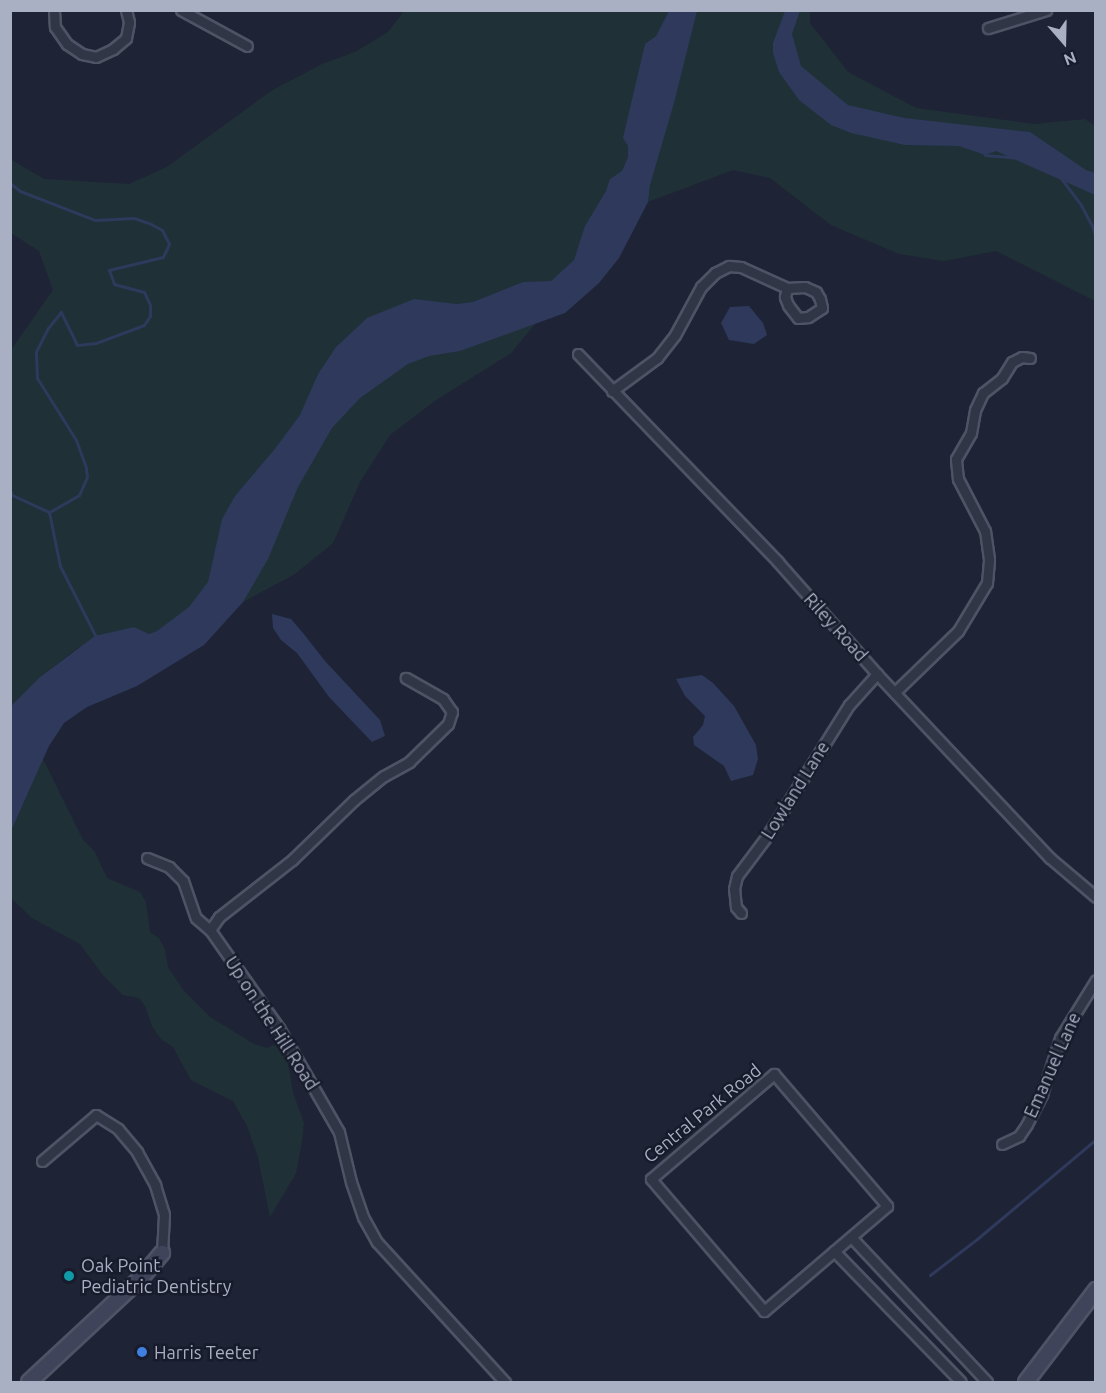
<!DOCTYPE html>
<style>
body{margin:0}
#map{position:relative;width:1106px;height:1393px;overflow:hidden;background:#1e2436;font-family:Ubuntu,sans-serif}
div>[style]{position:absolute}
.green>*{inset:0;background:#1f3037}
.water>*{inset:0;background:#2e395c}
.stream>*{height:3px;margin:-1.5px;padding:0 1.5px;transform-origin:1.5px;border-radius:1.5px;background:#2e395c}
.roads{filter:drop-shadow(2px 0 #4e5365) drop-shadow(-2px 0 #4e5365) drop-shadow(0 2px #4e5365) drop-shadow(0 -2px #4e5365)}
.street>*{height:9px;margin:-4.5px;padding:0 4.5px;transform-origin:4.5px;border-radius:4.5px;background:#313647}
.secondary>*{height:14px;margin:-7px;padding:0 7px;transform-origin:7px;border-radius:7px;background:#3f445a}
.dots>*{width:16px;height:16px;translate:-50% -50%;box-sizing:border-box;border:3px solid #171b2b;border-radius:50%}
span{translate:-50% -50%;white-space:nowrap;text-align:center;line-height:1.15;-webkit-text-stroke:5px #171b2b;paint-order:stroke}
.street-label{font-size:18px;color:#aab0c4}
.poi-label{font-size:18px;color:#aab0c4}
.left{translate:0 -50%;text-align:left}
.frame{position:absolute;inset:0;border:12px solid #aab0c4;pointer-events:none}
.north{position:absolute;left:1034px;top:12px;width:60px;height:60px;-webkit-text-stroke:4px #171b2b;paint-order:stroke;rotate:160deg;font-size:16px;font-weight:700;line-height:24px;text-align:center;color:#aab0c4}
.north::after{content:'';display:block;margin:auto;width:21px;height:27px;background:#aab0c4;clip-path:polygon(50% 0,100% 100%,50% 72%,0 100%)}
</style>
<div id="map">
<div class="green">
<i style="clip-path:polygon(404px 11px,810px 11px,810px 23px,848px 72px,916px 108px,1034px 124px,1085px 119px,1095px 126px,1095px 301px,996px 251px,944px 261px,899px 254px,831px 225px,770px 178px,733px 170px,648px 202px,609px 235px,511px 353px,436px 400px,390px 435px,360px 482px,333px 543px,295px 574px,243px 602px,149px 634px,134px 627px,79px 647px,40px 677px,11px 706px,11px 350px,53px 290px,39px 251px,11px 233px,10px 159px,44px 179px,129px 184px,167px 167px,271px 91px,322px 64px,355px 52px,388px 32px)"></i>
<i style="clip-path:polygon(43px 759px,83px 840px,95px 852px,107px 878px,140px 892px,146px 902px,150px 932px,159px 938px,165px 950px,168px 967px,184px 991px,210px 1017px,254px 1044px,267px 1048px,281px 1042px,298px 1046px,296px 1056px,288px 1063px,293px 1093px,304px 1123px,301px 1147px,296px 1173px,270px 1217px,258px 1157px,247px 1126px,233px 1101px,191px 1080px,173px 1047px,161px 1039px,152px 1026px,145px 1006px,139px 998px,123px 995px,102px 974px,80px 944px,32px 918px,11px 898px,11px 831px)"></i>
</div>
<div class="water">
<i style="clip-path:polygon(669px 11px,697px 11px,674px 103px,650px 185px,648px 202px,619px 258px,599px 283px,565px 313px,460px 351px,429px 356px,408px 364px,360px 398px,332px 428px,298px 487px,268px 559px,243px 602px,204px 645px,137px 686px,87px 707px,64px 723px,49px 746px,11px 831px,11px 706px,40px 677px,95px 636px,134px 627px,149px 634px,157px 631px,189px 607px,208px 582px,222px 519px,235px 496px,274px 450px,300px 415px,318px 374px,336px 347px,367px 318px,414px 299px,457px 304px,473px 302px,523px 282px,551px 281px,574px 260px,585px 226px,606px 191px,610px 179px,622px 171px,628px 157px,628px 146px,623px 138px,645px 44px,656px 36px)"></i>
<i style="clip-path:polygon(785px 11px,800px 11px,792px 34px,801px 66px,848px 105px,904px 118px,1030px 132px,1086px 170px,1095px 173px,1095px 195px,996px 151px,985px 155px,959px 146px,905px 145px,851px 133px,831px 125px,799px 100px,779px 72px,773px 53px,773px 43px)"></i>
<i style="clip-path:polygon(749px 306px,763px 323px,767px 335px,754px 344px,729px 340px,721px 323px,730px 307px)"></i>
<i style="clip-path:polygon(272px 614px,291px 619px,303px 633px,325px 661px,380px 720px,385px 736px,372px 742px,329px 697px,297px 653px,281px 640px,273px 628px)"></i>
<i style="clip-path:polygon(702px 675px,713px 683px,734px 706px,756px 745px,758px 759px,753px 775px,731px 781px,724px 766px,694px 745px,693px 737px,703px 725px,705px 716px,685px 696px,676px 679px)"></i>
</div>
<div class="stream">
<i style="left:985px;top:155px;width:33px;rotate:5deg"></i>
<i style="left:1060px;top:177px;width:35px;rotate:53deg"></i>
<i style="left:1081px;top:205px;width:26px;rotate:62deg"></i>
<i style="left:1093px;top:228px;width:12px;rotate:76deg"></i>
<i style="left:10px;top:183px;width:13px;rotate:39deg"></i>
<i style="left:20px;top:191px;width:80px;rotate:21.1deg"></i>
<i style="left:95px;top:220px;width:39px;rotate:-3deg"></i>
<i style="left:134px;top:218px;width:18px;rotate:19deg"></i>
<i style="left:151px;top:224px;width:13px;rotate:29deg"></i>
<i style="left:162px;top:230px;width:16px;rotate:63deg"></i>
<i style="left:169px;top:244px;width:14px;rotate:115deg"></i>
<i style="left:163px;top:257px;width:56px;rotate:166.5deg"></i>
<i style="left:109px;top:270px;width:15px;rotate:70deg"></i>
<i style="left:114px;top:284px;width:31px;rotate:15deg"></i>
<i style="left:144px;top:292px;width:14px;rotate:65deg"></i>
<i style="left:150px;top:305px;width:11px;rotate:90deg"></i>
<i style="left:150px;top:316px;width:11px;rotate:124deg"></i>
<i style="left:144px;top:325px;width:51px;rotate:159.4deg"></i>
<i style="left:96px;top:343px;width:19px;rotate:174deg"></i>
<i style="left:77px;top:345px;width:37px;rotate:-116deg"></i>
<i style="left:61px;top:312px;width:21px;rotate:129deg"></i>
<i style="left:48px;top:328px;width:27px;rotate:117deg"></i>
<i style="left:36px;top:352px;width:26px;rotate:88deg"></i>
<i style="left:37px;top:378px;width:73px;rotate:57.8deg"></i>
<i style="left:76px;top:440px;width:30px;rotate:70deg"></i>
<i style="left:86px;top:468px;width:9px;rotate:84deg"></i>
<i style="left:87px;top:477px;width:20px;rotate:114deg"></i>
<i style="left:79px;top:495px;width:34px;rotate:150deg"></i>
<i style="left:10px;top:490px;width:5px;rotate:68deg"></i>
<i style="left:12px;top:495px;width:41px;rotate:24.7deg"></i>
<i style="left:49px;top:512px;width:55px;rotate:78.5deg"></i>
<i style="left:60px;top:566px;width:82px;rotate:63.1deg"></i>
<i style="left:930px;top:1275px;width:59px;rotate:-37.5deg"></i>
<i style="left:977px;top:1239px;width:155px;rotate:-40deg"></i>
</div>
<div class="roads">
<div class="street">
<i style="left:54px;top:10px;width:17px;rotate:87deg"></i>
<i style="left:55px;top:27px;width:21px;rotate:55deg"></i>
<i style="left:67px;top:44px;width:18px;rotate:34deg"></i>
<i style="left:82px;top:54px;width:14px;rotate:12deg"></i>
<i style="left:96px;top:57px;width:19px;rotate:-25deg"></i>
<i style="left:113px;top:49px;width:17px;rotate:-40deg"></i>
<i style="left:126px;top:38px;width:16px;rotate:-79deg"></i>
<i style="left:129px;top:22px;width:12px;rotate:-104deg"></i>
<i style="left:181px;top:10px;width:75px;rotate:28.6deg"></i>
<i style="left:988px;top:28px;width:61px;rotate:-17.2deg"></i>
<i style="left:578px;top:354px;width:289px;rotate:46.1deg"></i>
<i style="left:778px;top:562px;width:149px;rotate:48.5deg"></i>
<i style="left:877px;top:674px;width:253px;rotate:46.8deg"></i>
<i style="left:1050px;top:858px;width:60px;rotate:40.3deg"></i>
<i style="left:612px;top:391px;width:56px;rotate:-36.3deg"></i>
<i style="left:657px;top:358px;width:29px;rotate:-52deg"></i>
<i style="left:675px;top:335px;width:55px;rotate:-61.6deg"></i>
<i style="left:701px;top:287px;width:20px;rotate:-45deg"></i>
<i style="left:715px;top:273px;width:16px;rotate:-27deg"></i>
<i style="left:729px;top:266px;width:12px;rotate:5deg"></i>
<i style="left:741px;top:267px;width:51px;rotate:24.5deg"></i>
<i style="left:787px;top:288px;width:18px;rotate:-3deg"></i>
<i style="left:805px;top:287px;width:12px;rotate:24deg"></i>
<i style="left:816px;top:292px;width:8px;rotate:60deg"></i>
<i style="left:820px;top:299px;width:9px;rotate:77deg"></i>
<i style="left:822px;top:308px;width:17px;rotate:147deg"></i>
<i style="left:808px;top:317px;width:10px;rotate:174deg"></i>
<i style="left:798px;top:318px;width:16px;rotate:-128deg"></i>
<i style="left:788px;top:305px;width:9px;rotate:-111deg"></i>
<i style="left:785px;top:297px;width:9px;rotate:-77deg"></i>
<i style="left:896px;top:691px;width:86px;rotate:-44.1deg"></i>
<i style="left:958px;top:631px;width:56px;rotate:-58.9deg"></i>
<i style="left:987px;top:583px;width:24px;rotate:-85deg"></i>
<i style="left:989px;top:559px;width:28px;rotate:-98deg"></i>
<i style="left:985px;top:531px;width:59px;rotate:-117.4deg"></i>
<i style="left:958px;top:479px;width:20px;rotate:-96deg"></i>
<i style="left:956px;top:459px;width:30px;rotate:-60deg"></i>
<i style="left:971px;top:433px;width:23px;rotate:-80deg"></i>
<i style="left:975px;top:410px;width:19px;rotate:-65deg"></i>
<i style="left:983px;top:393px;width:24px;rotate:-38deg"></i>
<i style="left:1002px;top:378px;width:19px;rotate:-58deg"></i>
<i style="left:1012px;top:362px;width:11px;rotate:-27deg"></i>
<i style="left:1022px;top:357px;width:8px;rotate:7deg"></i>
<i style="left:147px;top:858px;width:24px;rotate:22deg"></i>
<i style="left:169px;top:867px;width:20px;rotate:45deg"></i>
<i style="left:183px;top:881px;width:39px;rotate:71deg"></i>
<i style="left:196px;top:918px;width:18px;rotate:41deg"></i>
<i style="left:210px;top:930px;width:120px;rotate:54.9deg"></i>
<i style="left:279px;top:1028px;width:120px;rotate:60deg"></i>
<i style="left:339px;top:1132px;width:51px;rotate:76.5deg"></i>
<i style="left:351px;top:1182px;width:37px;rotate:71deg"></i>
<i style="left:363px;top:1217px;width:29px;rotate:61deg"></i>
<i style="left:377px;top:1242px;width:190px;rotate:47.6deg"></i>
<i style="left:741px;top:913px;width:8px;rotate:-130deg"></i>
<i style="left:736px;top:907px;width:18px;rotate:-96deg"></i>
<i style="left:734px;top:889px;width:13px;rotate:-77deg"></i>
<i style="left:737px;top:876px;width:50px;rotate:-53.1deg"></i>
<i style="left:767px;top:836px;width:155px;rotate:-58deg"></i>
<i style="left:849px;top:705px;width:42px;rotate:-47.9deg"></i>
<i style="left:210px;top:930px;width:16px;rotate:-55deg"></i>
<i style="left:219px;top:917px;width:93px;rotate:-38deg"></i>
<i style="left:292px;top:860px;width:86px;rotate:-44.1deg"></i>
<i style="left:354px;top:800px;width:38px;rotate:-39deg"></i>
<i style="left:384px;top:776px;width:29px;rotate:-29deg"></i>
<i style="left:409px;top:762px;width:54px;rotate:-44.3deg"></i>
<i style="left:448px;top:724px;width:13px;rotate:-72deg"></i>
<i style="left:452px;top:712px;width:16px;rotate:-125deg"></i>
<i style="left:443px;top:699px;width:43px;rotate:-150.4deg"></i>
<i style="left:774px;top:1074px;width:174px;rotate:49.4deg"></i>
<i style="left:887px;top:1206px;width:162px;rotate:139.5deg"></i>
<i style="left:764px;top:1311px;width:174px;rotate:-130.6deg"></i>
<i style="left:651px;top:1179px;width:162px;rotate:-40.5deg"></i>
<i style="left:1002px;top:1144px;width:19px;rotate:-25deg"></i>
<i style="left:1019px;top:1136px;width:14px;rotate:-56deg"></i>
<i style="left:1027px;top:1124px;width:34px;rotate:-63deg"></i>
<i style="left:1042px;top:1094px;width:59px;rotate:-72.2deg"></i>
<i style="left:1060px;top:1038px;width:68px;rotate:-58.2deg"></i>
<i style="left:42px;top:1161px;width:71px;rotate:-40.4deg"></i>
<i style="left:96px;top:1115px;width:26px;rotate:32deg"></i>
<i style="left:118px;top:1129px;width:30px;rotate:50deg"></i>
<i style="left:137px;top:1152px;width:38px;rotate:61deg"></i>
<i style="left:155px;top:1185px;width:31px;rotate:73deg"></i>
<i style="left:164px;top:1215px;width:38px;rotate:93deg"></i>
<i style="left:851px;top:1237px;width:199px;rotate:46.8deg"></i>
<i style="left:834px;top:1251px;width:182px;rotate:45.9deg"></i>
</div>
<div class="secondary">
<i style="left:29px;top:1382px;width:153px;rotate:-42.9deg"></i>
<i style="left:141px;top:1278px;width:33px;rotate:-50deg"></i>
<i style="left:1026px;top:1382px;width:116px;rotate:-52.7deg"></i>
</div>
</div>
<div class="dots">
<i style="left:69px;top:1276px;background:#0f9aa8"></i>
<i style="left:142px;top:1352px;background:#3f7fe0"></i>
</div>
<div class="street-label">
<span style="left:836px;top:627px;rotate:48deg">Riley Road</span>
<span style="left:795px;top:790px;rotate:-58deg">Lowland Lane</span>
<span style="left:272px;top:1023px;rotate:57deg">Up on the Hill Road</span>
<span style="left:1052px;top:1065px;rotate:-66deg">Emanuel Lane</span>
<span style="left:702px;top:1113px;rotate:-39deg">Central Park Road</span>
</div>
<div class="poi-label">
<span class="left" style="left:81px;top:1276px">Oak Point<br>Pediatric Dentistry</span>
<span class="left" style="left:154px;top:1352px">Harris Teeter</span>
</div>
<div class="frame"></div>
<div class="north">N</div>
</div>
